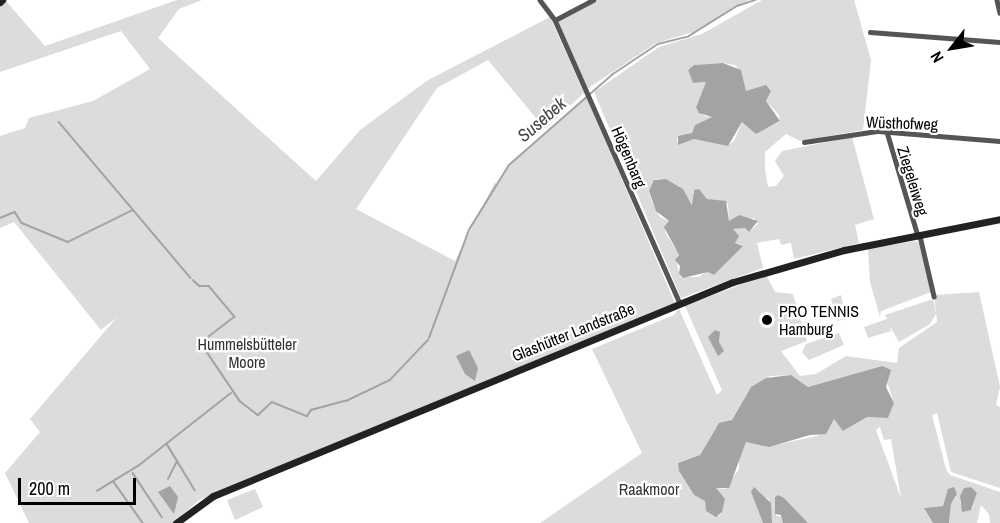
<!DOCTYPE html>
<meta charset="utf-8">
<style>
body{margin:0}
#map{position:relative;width:1000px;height:523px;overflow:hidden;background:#fff;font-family:"Archivo Narrow",sans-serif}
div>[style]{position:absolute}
.green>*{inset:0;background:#dcdcdc}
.water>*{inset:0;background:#a3a3a3}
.stream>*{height:1.5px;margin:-0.75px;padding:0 0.75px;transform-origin:0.75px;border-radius:0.75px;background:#a3a3a3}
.street>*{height:4.5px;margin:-2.25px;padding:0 2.25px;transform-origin:2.25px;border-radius:2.25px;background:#555}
.secondary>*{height:7px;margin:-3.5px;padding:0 3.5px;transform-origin:3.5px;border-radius:3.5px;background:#222}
.dots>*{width:16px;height:16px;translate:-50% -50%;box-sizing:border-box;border:3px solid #fff;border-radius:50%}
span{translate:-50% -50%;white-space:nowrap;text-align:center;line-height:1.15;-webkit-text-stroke:4.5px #fff;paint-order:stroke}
.street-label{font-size:16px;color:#000}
.poi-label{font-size:16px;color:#000}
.left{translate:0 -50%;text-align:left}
.park-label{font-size:16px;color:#333}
.water-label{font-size:18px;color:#444;font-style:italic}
.north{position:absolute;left:922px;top:18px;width:60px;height:60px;-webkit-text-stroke:4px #fff;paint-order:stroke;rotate:239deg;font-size:16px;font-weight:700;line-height:24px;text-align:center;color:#000}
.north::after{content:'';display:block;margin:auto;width:21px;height:27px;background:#000;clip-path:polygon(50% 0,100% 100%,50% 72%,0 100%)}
.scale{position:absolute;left:18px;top:478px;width:118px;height:27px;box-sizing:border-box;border:3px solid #000;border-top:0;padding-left:8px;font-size:18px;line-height:21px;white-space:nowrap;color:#000;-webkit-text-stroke:4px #fff;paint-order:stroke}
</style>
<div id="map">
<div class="green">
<i style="clip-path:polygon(5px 0,45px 46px,177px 0,202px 0,179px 9px,158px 38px,316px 181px,360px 130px,428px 80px,550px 17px,584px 93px,545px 129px,488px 60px,437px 88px,356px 209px,455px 261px,495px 182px,497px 185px,510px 165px,586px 96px,675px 303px,231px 486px,198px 501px,173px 523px,29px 523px,5px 473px,40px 432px,30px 419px,117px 317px,101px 330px,14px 222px,0 228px,0 136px,25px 128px,29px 118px,93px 101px,150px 69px,121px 31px,0 72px,0 4px)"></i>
<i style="clip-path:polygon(596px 0,749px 0,693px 32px,656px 43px,587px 89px,557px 21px)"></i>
<i style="clip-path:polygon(evenodd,762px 0,854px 0,871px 60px,863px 130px,800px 141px,786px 134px,765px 152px,765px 169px,768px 187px,776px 186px,784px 176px,775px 161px,782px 151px,852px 137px,874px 219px,855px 225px,859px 243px,794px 259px,791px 243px,781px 245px,779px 239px,757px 243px,763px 268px,681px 298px,594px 92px,659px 47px,702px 34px,762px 0,723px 63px,735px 65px,741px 72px,746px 91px,768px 87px,771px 91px,766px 101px,779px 115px,780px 122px,757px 133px,742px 122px,734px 141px,728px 145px,694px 139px,678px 145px,677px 138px,692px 133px,695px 125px,712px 117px,704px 116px,696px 106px,706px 82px,693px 83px,688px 70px,694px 65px,723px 63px,762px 0,655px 179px,666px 179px,681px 188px,693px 205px,693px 191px,699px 189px,707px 199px,728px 204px,729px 221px,739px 215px,744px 219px,754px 218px,758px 224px,749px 232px,745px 228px,732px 229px,738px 237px,735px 243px,743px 245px,714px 275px,708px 271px,698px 277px,680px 277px,676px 259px,679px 255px,665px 232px,669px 221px,660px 217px,652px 202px,649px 192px,655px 179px)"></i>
<i style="clip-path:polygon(915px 241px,919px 243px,931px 292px,881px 311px,880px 317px,870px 282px,868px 249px)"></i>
<i style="clip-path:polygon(evenodd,766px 275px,775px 292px,793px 294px,807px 341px,781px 351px,800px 376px,816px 374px,846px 356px,897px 363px,899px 348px,937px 322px,934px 295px,979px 292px,1000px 387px,996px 405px,1000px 407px,1000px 488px,951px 472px,937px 413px,932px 415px,946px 469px,950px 475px,1000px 492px,1000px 523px,990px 523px,989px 514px,981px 505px,977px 523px,949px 523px,951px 504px,956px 497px,953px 489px,949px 489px,943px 506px,924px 508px,933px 523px,808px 523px,778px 495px,775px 497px,776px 516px,783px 516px,783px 523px,772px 523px,769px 499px,751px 492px,763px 523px,540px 523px,642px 453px,592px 349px,674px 315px,679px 309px,717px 395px,722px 390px,685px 306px,766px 275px,882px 366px,894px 403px,888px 418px,867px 417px,845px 430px,834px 419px,817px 436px,770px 446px,746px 442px,739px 455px,739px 469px,725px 489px,716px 488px,722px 512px,719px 516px,706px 511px,705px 501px,694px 495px,680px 473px,678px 463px,700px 455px,717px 426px,732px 420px,749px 390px,770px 376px,791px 375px,808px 387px,882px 366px,766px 275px,880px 427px,884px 440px,891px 439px,901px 498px,876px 430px,880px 427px,766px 275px,969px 487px,977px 493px,972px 509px,960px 504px,962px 492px,969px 487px)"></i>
<i style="clip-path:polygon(841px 295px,846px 319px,836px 321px,831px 299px)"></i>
<i style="clip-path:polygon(933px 299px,936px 314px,930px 324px,899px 342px,890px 326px,891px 331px,868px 338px,864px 327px,887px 319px,885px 315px)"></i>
<i style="clip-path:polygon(839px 333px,844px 345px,809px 360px,802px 352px,806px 344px)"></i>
<i style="clip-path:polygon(255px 489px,263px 507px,235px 520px,227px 500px)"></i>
</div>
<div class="water">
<i style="clip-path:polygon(723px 63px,741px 70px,746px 91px,766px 85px,771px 91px,766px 101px,780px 121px,756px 134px,742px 122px,728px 146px,694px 139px,678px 145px,678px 136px,692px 133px,695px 125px,712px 117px,699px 113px,696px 107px,706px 82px,693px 83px,688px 70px,694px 65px)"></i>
<i style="clip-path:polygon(666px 179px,683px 189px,692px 205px,694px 190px,699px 189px,707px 199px,726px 201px,729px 221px,739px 215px,758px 221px,749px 232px,745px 228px,733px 229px,739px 236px,735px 243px,743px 246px,714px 275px,708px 272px,683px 278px,679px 274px,680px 266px,675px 260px,679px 255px,664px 227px,669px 221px,656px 211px,649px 191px,654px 180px)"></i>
<i style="clip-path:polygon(715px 330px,720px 332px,719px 342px,724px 351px,718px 356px,708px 337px)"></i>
<i style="clip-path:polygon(469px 350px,478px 368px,475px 381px,465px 374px,456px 356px)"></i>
<i style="clip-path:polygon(882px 366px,891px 370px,886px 387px,894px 403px,888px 418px,867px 417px,843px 431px,834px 419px,826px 434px,810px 435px,769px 447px,746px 442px,729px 488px,716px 488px,725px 499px,722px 512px,716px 517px,706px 511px,705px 501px,694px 495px,679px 471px,678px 463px,700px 455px,719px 423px,732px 420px,751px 387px,766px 378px,791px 375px,808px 387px)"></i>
<i style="clip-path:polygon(170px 486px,178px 497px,174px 514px,158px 492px)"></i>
<i style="clip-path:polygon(754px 487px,771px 503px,772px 523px,763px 523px,751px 492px)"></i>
<i style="clip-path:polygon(954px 487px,957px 494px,951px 504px,949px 523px,933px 523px,924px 508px,943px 506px,948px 489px)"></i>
<i style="clip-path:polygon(971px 487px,977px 493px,971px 510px,962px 512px,960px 496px,964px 488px)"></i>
<i style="clip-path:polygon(778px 495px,784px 498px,808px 523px,783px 523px,781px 515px,775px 514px,775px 497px)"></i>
</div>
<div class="stream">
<i style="left:59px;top:122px;width:204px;rotate:49.8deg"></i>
<i style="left:0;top:218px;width:16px;rotate:-22deg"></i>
<i style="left:15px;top:212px;width:13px;rotate:58deg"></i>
<i style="left:22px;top:223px;width:50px;rotate:22.4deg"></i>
<i style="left:68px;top:242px;width:72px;rotate:-26.2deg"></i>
<i style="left:193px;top:280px;width:9px;rotate:41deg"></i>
<i style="left:200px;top:286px;width:9px"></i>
<i style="left:209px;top:286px;width:40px;rotate:50deg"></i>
<i style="left:235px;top:317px;width:43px;rotate:142.6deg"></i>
<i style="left:201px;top:343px;width:70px;rotate:56.1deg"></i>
<i style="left:240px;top:401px;width:23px;rotate:38deg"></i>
<i style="left:258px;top:415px;width:19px;rotate:-43deg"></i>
<i style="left:272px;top:402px;width:38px;rotate:22deg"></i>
<i style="left:307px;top:416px;width:7px;rotate:-56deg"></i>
<i style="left:311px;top:410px;width:35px;rotate:-15deg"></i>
<i style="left:429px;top:338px;width:115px;rotate:-69.7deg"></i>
<i style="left:469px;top:230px;width:76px;rotate:-58.4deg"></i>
<i style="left:509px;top:165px;width:138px;rotate:-41.2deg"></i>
<i style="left:613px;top:74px;width:54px;rotate:-33.7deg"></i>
<i style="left:658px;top:44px;width:32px;rotate:-14deg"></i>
<i style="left:689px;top:36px;width:57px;rotate:-32deg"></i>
<i style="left:737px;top:6px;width:20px;rotate:-18deg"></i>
<i style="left:346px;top:401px;width:49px;rotate:-25.5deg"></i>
<i style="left:390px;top:380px;width:55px;rotate:-46.5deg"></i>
<i style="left:167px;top:444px;width:54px;rotate:58.7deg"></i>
<i style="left:133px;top:473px;width:53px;rotate:56.6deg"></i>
<i style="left:168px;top:479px;width:20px;rotate:-63deg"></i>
<i style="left:114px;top:482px;width:50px;rotate:54.7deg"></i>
<i style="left:97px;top:491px;width:48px;rotate:-31.4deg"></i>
<i style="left:138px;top:466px;width:118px;rotate:-38.1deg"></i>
</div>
<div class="street">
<i style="left:540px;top:0;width:25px;rotate:53deg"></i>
<i style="left:555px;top:20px;width:309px;rotate:66.2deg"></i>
<i style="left:997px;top:0;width:13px;rotate:77deg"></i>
<i style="left:555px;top:20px;width:43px;rotate:-27.8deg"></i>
<i style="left:870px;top:32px;width:130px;rotate:4.4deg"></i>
<i style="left:887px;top:132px;width:109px;rotate:73.4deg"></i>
<i style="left:804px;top:142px;width:75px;rotate:-8.5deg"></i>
<i style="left:878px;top:131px;width:122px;rotate:4.7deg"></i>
<i style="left:920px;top:236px;width:62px;rotate:76.9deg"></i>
</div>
<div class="secondary">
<i style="left:0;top:2px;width:3px;rotate:-45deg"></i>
<i style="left:176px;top:523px;width:46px;rotate:-36.1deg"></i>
<i style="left:213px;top:496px;width:562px;rotate:-22.37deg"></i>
<i style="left:733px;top:282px;width:116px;rotate:-16.1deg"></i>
<i style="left:844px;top:250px;width:159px;rotate:-11.2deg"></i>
</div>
<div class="dots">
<i style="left:767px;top:320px;background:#000"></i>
</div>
<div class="street-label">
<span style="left:902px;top:123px;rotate:2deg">Wüsthofweg</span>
<span style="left:629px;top:157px;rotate:67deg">Högenbarg</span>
<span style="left:913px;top:181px;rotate:73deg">Ziegeleiweg</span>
<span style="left:573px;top:332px;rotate:-22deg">Glashütter Landstraße</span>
</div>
<div class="poi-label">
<span class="left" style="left:779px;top:320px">PRO TENNIS<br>Hamburg</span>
</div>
<div class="park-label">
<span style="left:247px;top:353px">Hummelsbütteler<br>Moore</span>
<span style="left:649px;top:489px">Raakmoor</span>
</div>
<div class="water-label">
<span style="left:542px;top:120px;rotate:-41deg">Susebek</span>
</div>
<div class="north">N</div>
<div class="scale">200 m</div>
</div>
